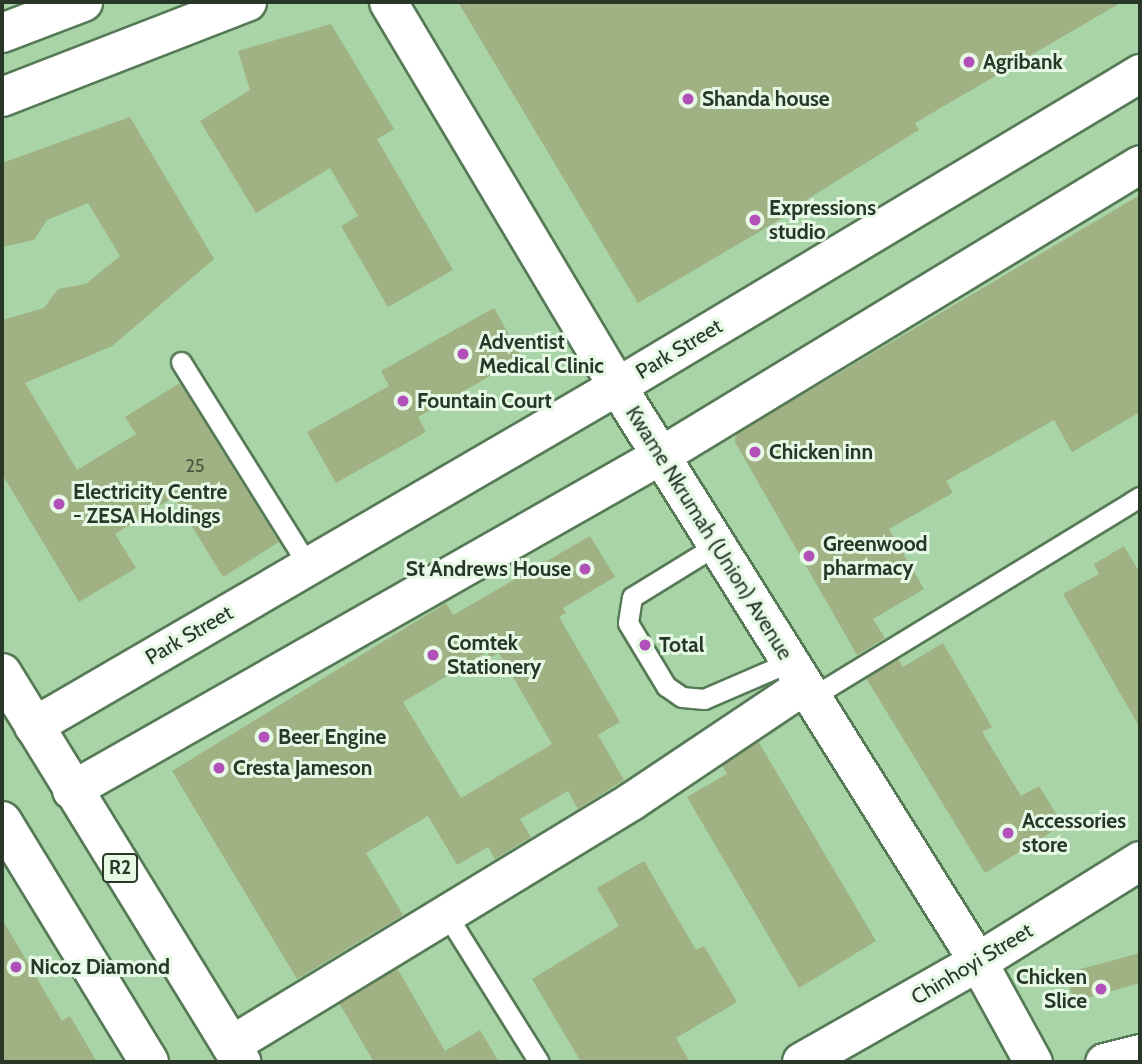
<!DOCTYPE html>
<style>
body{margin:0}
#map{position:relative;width:1142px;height:1064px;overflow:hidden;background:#b8deb7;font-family:Cabin,sans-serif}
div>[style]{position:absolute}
.built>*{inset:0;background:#a8d4a8}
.building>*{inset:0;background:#a0b283}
.roads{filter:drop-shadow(2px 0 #567956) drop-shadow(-2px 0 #567956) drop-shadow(0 2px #567956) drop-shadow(0 -2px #567956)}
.lane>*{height:19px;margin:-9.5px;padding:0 9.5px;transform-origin:9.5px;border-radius:9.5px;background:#fff}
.street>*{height:37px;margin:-18.5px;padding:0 18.5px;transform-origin:18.5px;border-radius:18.5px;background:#fff}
.secondary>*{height:38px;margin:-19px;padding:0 19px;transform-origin:19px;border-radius:19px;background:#fff}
.highway>*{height:38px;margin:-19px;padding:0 19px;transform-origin:19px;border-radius:19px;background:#fff}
.dots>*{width:19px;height:19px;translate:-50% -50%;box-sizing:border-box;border:4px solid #e6f9e5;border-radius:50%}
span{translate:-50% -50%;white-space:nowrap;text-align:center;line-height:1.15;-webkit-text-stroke:6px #e6f9e5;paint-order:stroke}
.number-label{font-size:18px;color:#46563e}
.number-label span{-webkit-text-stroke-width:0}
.shield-label span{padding:2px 5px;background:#e6f9e5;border:2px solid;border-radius:5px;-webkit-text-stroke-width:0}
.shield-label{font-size:19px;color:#283727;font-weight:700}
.poi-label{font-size:21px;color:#283727;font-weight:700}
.left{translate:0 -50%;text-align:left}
.right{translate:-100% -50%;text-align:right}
.street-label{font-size:21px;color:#283727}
.frame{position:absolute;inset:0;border:4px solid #283727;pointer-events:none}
</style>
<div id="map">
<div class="built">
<i style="clip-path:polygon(2px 2px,1140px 2px,1140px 1062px,2px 1062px)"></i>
</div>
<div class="building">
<i style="clip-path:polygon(458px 2px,1122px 2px,915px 123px,919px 130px,806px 200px,808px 203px,638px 303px)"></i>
<i style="clip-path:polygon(331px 24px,394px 129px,377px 139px,453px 270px,388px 307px,341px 226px,358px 216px,330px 168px,256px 213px,200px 121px,250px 90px,238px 51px)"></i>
<i style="clip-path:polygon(130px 117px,214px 259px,112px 346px,25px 383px,77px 470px,136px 434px,125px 417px,180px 383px,279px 542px,223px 577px,174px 497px,115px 534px,136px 568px,79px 602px,2px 474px,2px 320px,44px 308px,58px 289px,86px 284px,120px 256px,88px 203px,47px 220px,34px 240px,2px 247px,2px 163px)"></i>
<i style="clip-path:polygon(1140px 195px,1140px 412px,1072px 452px,1054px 420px,946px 481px,953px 493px,889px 529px,924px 589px,873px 619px,885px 638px,857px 655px,735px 442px,736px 434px)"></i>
<i style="clip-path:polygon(494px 308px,522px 358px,418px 417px,426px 432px,336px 483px,307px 432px,389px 386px,381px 371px)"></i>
<i style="clip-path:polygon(evenodd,590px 536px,615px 577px,563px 608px,566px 613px,559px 617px,620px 722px,598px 735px,624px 780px,578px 809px,568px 791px,520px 819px,531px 837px,495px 859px,488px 847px,457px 865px,428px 816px,366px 853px,403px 915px,297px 979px,172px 771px,446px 603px,453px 615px,590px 536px,487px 652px,490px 658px,499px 653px,552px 744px,461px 798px,403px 702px,487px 652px)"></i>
<i style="clip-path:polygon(1124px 546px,1140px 573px,1140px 728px,1063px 594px,1099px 574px,1094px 564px)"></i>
<i style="clip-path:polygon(943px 643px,992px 727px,982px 732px,1021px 796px,1039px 786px,1063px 825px,985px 873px,866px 678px,898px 659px,903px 667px)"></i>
<i style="clip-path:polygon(758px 741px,876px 941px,799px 988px,687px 797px,727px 774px,722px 765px)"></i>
<i style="clip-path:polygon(644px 861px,696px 950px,704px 946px,737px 1002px,676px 1038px,690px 1062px,581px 1062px,532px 979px,619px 926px,597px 888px)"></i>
<i style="clip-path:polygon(2px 919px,62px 1021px,70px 1016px,97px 1062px,2px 1062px)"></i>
<i style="clip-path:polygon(1140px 953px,1140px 983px,1074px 1002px,1066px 973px)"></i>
<i style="clip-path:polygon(397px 968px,445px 1051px,480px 1030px,499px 1062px,374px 1062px,339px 1003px)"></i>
</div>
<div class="roads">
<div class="lane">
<i style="left:181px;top:362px;width:239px;rotate:58deg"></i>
<i style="left:715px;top:546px;width:97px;rotate:148.4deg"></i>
<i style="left:632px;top:597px;width:26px;rotate:99deg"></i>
<i style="left:628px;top:623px;width:74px;rotate:58.9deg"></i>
<i style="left:666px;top:686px;width:19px;rotate:35deg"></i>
<i style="left:682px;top:697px;width:22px;rotate:5deg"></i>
<i style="left:704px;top:699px;width:94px;rotate:-23.3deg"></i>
<i style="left:812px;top:697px;width:384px;rotate:-31.4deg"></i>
<i style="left:447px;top:915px;width:173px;rotate:58deg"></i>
</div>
<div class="street">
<i style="left:388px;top:2px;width:447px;rotate:59.2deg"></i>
<i style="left:617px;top:386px;width:680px;rotate:57.92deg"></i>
<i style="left:978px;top:962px;width:114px;rotate:61.2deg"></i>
<i style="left:33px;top:726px;width:676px;rotate:-30.21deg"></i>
<i style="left:617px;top:386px;width:610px;rotate:-30.9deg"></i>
<i style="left:71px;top:790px;width:678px;rotate:-29.59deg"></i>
<i style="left:661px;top:455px;width:560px;rotate:-31.28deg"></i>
<i style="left:230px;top:1045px;width:469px;rotate:-31.3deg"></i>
<i style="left:631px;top:801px;width:208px;rotate:-33.8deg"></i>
<i style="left:1104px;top:1062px;width:37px;rotate:-14deg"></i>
</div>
<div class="secondary">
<i style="left:2px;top:33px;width:87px;rotate:-20.9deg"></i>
<i style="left:2px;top:97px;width:263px;rotate:-21.2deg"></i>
<i style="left:802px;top:1062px;width:202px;rotate:-29.6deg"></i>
<i style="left:978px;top:962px;width:191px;rotate:-31.9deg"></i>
</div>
<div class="highway">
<i style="left:2px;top:673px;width:457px;rotate:58.4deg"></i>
<i style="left:2px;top:821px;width:282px;rotate:58.6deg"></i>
</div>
</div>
<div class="dots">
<i style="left:969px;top:62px;background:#b150b8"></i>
<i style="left:688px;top:99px;background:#b150b8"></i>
<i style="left:755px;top:220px;background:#b150b8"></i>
<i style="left:463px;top:354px;background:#b150b8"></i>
<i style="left:403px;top:401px;background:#b150b8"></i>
<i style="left:755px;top:452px;background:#b150b8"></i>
<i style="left:59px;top:504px;background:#b150b8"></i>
<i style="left:809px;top:556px;background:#b150b8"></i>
<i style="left:585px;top:569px;background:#b150b8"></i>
<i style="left:645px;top:645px;background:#b150b8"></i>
<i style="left:433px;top:655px;background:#b150b8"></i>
<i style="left:264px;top:737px;background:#b150b8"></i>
<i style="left:219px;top:768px;background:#b150b8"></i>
<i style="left:1008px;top:833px;background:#b150b8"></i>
<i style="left:16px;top:967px;background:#b150b8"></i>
<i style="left:1101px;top:989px;background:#b150b8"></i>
</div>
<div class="number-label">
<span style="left:195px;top:466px">25</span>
</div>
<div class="shield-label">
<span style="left:120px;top:868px">R2</span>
</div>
<div class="poi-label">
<span class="left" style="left:983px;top:62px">Agribank</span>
<span class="left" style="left:702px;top:99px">Shanda house</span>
<span class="left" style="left:769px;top:220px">Expressions<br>studio</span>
<span class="left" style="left:479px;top:354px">Adventist<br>Medical Clinic</span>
<span class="left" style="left:417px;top:401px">Fountain Court</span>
<span class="left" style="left:769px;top:452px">Chicken inn</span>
<span class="left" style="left:73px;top:504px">Electricity Centre<br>- ZESA Holdings</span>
<span class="left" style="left:823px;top:556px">Greenwood<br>pharmacy</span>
<span class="right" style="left:571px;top:569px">St Andrews House</span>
<span class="left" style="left:447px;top:655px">Comtek<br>Stationery</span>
<span class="left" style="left:659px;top:645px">Total</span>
<span class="left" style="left:278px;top:737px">Beer Engine</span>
<span class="left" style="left:233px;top:768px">Cresta Jameson</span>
<span class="left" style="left:1022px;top:833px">Accessories<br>store</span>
<span class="left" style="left:30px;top:967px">Nicoz Diamond</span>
<span class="right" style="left:1087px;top:989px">Chicken<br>Slice</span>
</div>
<div class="street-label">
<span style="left:679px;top:349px;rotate:-31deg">Park Street</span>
<span style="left:709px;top:533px;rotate:58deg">Kwame Nkrumah (Union) Avenue</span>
<span style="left:189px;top:635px;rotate:-30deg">Park Street</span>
<span style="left:972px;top:964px;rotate:-31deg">Chinhoyi Street</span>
</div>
<div class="frame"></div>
</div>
